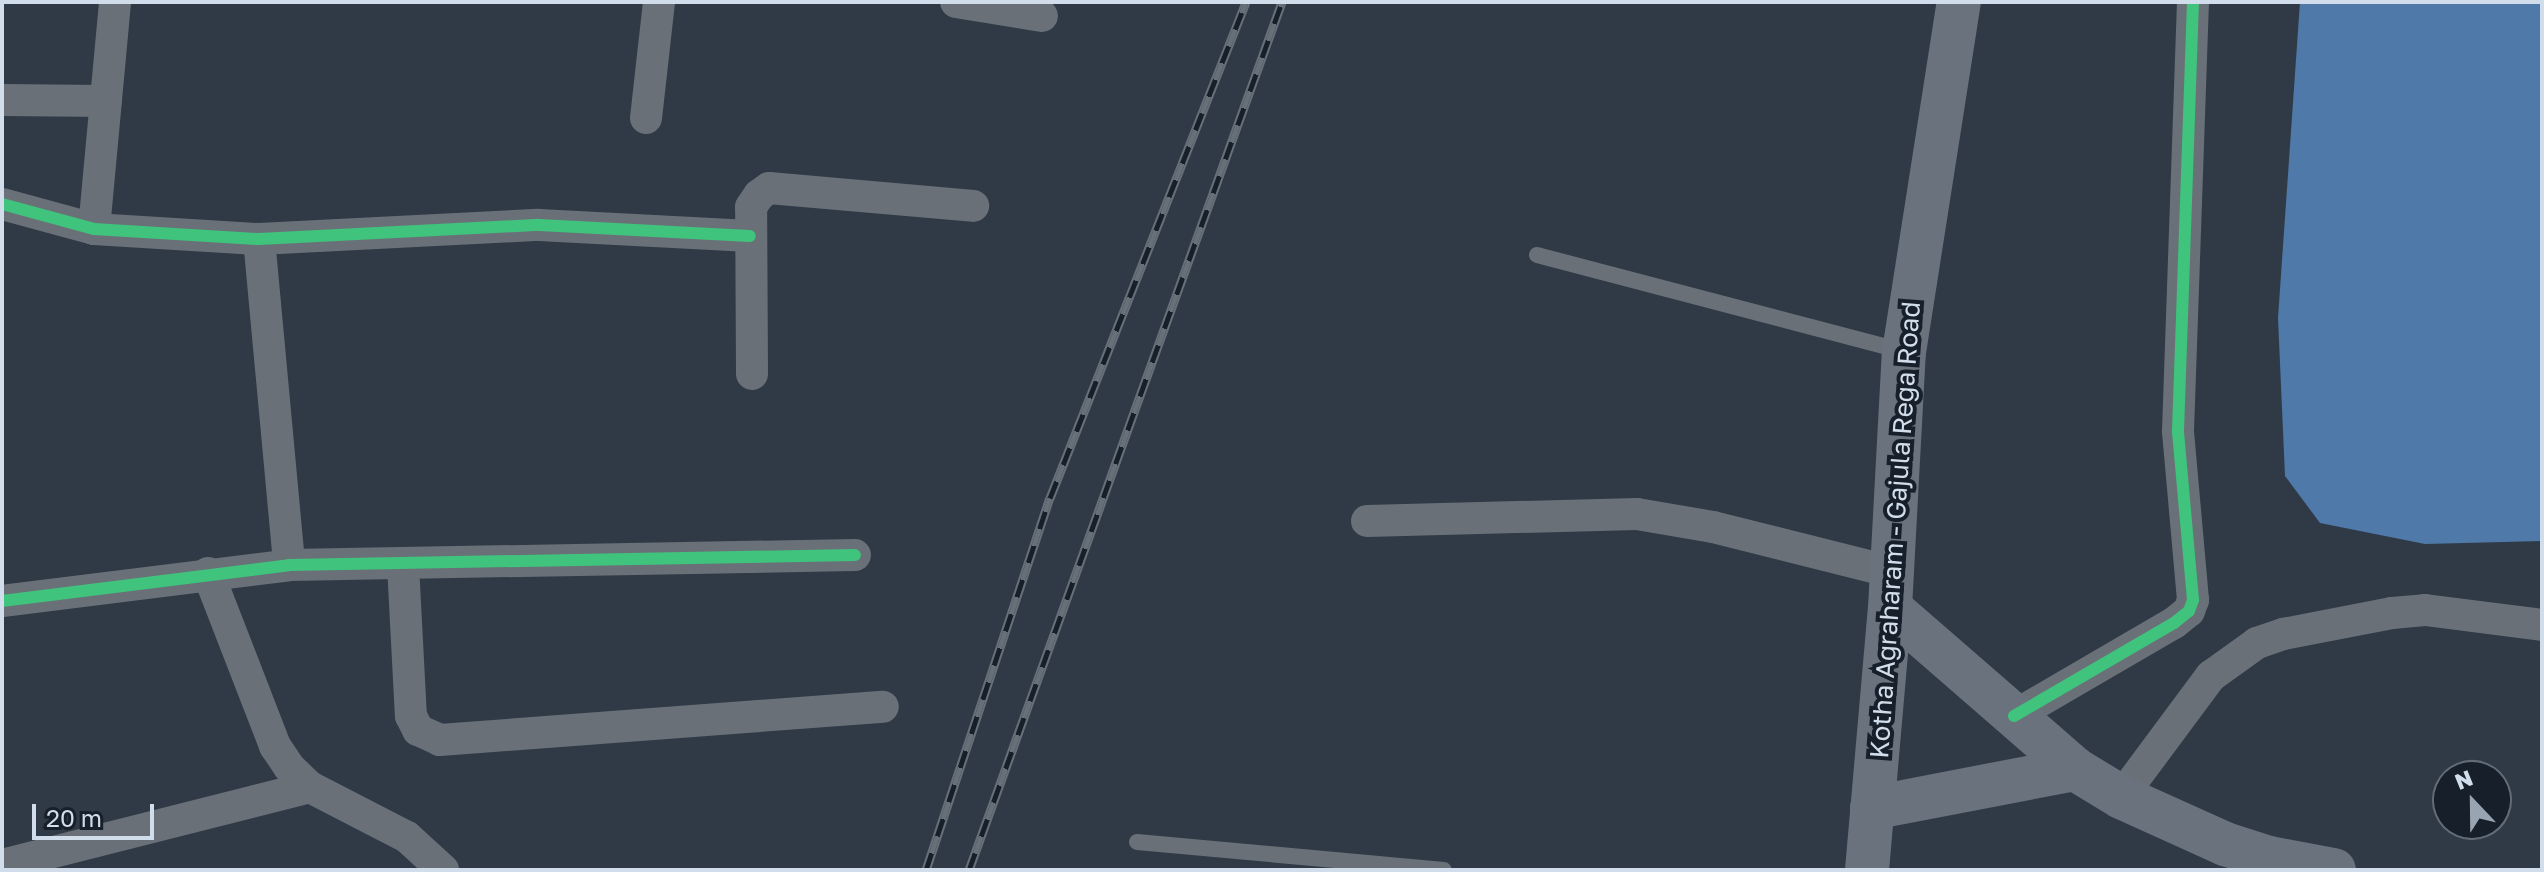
<!DOCTYPE html>
<style>
body{margin:0}
#map{position:relative;width:2544px;height:872px;overflow:hidden;background:#2f3a46;font-family:"Golos Text",sans-serif}
div>[style]{position:absolute}
.water>*{inset:0;background:#4f79a8}
.service>*{height:16px;margin:-8px;padding:0 8px;transform-origin:8px;border-radius:8px;background:#697078}
.minor>*{height:32px;margin:-16px;padding:0 16px;transform-origin:16px;border-radius:16px;background:#697078}
.secondary>*{height:44px;margin:-22px;padding:0 22px;transform-origin:22px;border-radius:22px;background:#6a727d}
.rail>*{height:9px;margin-top:-4.5px;transform-origin:0;background:repeating-linear-gradient(90deg,#17202a 0 18px,#677078 0 36px);box-sizing:border-box;border-block:2px solid #677078}
.cycleway>*{height:12px;margin:-6px;padding:0 6px;transform-origin:6px;border-radius:6px;background:#40c37c}
span{translate:-50% -50%;white-space:nowrap;text-align:center;line-height:1.15;-webkit-text-stroke:8px #17202a;paint-order:stroke}
.street-label{font-size:26px;color:#d1ddeb}
.frame{position:absolute;inset:0;border:4px solid #d1ddeb;pointer-events:none}
.north{position:absolute;left:2432px;top:760px;width:80px;height:80px;box-sizing:border-box;background:#17202a;border:2px solid #616c77;border-radius:50%;rotate:338deg;font-size:22px;font-weight:700;line-height:32px;text-align:center;color:#d1ddeb}
.north::after{content:'';display:block;margin:auto;width:28px;height:36px;background:#98a4b1;clip-path:polygon(50% 0,100% 100%,50% 72%,0 100%)}
.scale{position:absolute;left:32px;top:804px;width:122px;height:36px;box-sizing:border-box;border:4px solid #d1ddeb;border-top:0;padding-left:10px;font-size:24px;line-height:28px;white-space:nowrap;color:#d1ddeb;-webkit-text-stroke:6px #17202a;paint-order:stroke}
</style>
<div id="map">
<div class="water">
<i style="clip-path:polygon(2300px 2px,2542px 2px,2542px 541px,2425px 544px,2320px 523px,2285px 476px,2278px 318px)"></i>
</div>
<div class="service">
<i style="left:1537px;top:255px;width:378px;rotate:14.7deg"></i>
<i style="left:1137px;top:842px;width:308px;rotate:5.2deg"></i>
</div>
<div class="minor">
<i style="left:956px;top:2px;width:87px;rotate:9.2deg"></i>
<i style="left:2px;top:100px;width:104px;rotate:0.6deg"></i>
<i style="left:646px;top:118px;width:117px;rotate:-83.6deg"></i>
<i style="left:2px;top:204px;width:95px;rotate:15.2deg"></i>
<i style="left:94px;top:229px;width:165px;rotate:3.5deg"></i>
<i style="left:259px;top:239px;width:280px;rotate:-2.9deg"></i>
<i style="left:539px;top:225px;width:211px;rotate:3deg"></i>
<i style="left:94px;top:229px;width:228px;rotate:-84.7deg"></i>
<i style="left:259px;top:239px;width:327px;rotate:84.7deg"></i>
<i style="left:752px;top:374px;width:167px;rotate:-90.3deg"></i>
<i style="left:751px;top:207px;width:14px;rotate:-56deg"></i>
<i style="left:759px;top:195px;width:12px;rotate:-35deg"></i>
<i style="left:769px;top:188px;width:205px;rotate:5deg"></i>
<i style="left:1367px;top:521px;width:270px;rotate:-1.5deg"></i>
<i style="left:1637px;top:514px;width:77px;rotate:9.7deg"></i>
<i style="left:1713px;top:527px;width:185px;rotate:14.1deg"></i>
<i style="left:403px;top:565px;width:151px;rotate:87deg"></i>
<i style="left:411px;top:716px;width:16px;rotate:63deg"></i>
<i style="left:418px;top:730px;width:24px;rotate:24deg"></i>
<i style="left:440px;top:740px;width:444px;rotate:-4.3deg"></i>
<i style="left:208px;top:573px;width:186px;rotate:68.8deg"></i>
<i style="left:275px;top:746px;width:25px;rotate:56deg"></i>
<i style="left:289px;top:767px;width:29px;rotate:44deg"></i>
<i style="left:310px;top:787px;width:109px;rotate:27.3deg"></i>
<i style="left:407px;top:837px;width:49px;rotate:42.5deg"></i>
<i style="left:2px;top:601px;width:289px;rotate:-7.1deg"></i>
<i style="left:289px;top:565px;width:566px;rotate:-1.01deg"></i>
<i style="left:2014px;top:716px;width:185px;rotate:-30.2deg"></i>
<i style="left:2174px;top:623px;width:19px;rotate:-39deg"></i>
<i style="left:2189px;top:611px;width:12px;rotate:-70deg"></i>
<i style="left:2193px;top:600px;width:170px;rotate:-95.1deg"></i>
<i style="left:2178px;top:431px;width:429px;rotate:-88deg"></i>
<i style="left:2121px;top:797px;width:151px;rotate:-53.4deg"></i>
<i style="left:2211px;top:676px;width:57px;rotate:-35.7deg"></i>
<i style="left:2257px;top:643px;width:28px;rotate:-19deg"></i>
<i style="left:2283px;top:634px;width:111px;rotate:-10.9deg"></i>
<i style="left:2392px;top:613px;width:33px;rotate:-5deg"></i>
<i style="left:2425px;top:610px;width:118px;rotate:7.3deg"></i>
<i style="left:2px;top:865px;width:318px;rotate:-14.2deg"></i>
</div>
<div class="secondary">
<i style="left:1890px;top:608px;width:245px;rotate:41deg"></i>
<i style="left:2075px;top:769px;width:54px;rotate:31.3deg"></i>
<i style="left:2121px;top:797px;width:114px;rotate:24.3deg"></i>
<i style="left:2225px;top:844px;width:46px;rotate:17.7deg"></i>
<i style="left:2269px;top:858px;width:66px;rotate:10.5deg"></i>
<i style="left:1872px;top:808px;width:207px;rotate:-10.9deg"></i>
<i style="left:1867px;top:870px;width:263px;rotate:-85deg"></i>
<i style="left:1890px;top:608px;width:256px;rotate:-86.9deg"></i>
<i style="left:1904px;top:352px;width:354px;rotate:-81.1deg"></i>
</div>
<div class="rail">
<i style="left:926px;top:870px;width:392px;rotate:-71.6deg"></i>
<i style="left:1050px;top:498px;width:533px;rotate:-68.44deg"></i>
<i style="left:969px;top:870px;width:923px;rotate:-70.17deg"></i>
</div>
<div class="cycleway">
<i style="left:2px;top:204px;width:95px;rotate:15.2deg"></i>
<i style="left:94px;top:229px;width:165px;rotate:3.5deg"></i>
<i style="left:259px;top:239px;width:280px;rotate:-2.9deg"></i>
<i style="left:539px;top:225px;width:211px;rotate:3deg"></i>
<i style="left:2px;top:601px;width:289px;rotate:-7.1deg"></i>
<i style="left:289px;top:565px;width:566px;rotate:-1.01deg"></i>
<i style="left:2014px;top:716px;width:185px;rotate:-30.2deg"></i>
<i style="left:2174px;top:623px;width:19px;rotate:-39deg"></i>
<i style="left:2189px;top:611px;width:12px;rotate:-70deg"></i>
<i style="left:2193px;top:600px;width:170px;rotate:-95.1deg"></i>
<i style="left:2178px;top:431px;width:429px;rotate:-88deg"></i>
</div>
<div class="street-label">
<span style="left:1895px;top:530px;rotate:-86deg">Kotha Agraharam - Gajula Rega Road</span>
</div>
<div class="frame"></div>
<div class="north">N</div>
<div class="scale">20 m</div>
</div>
